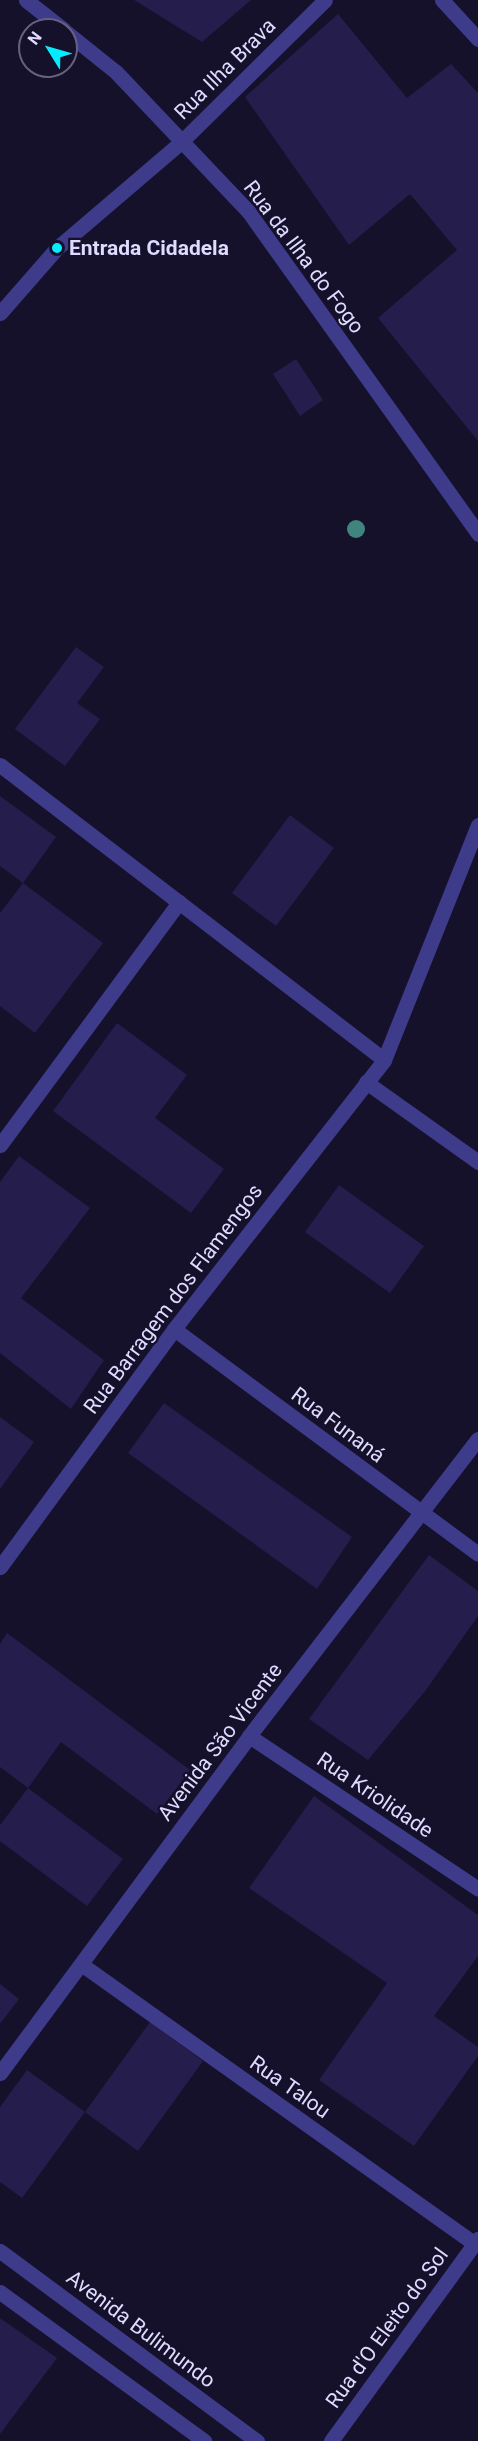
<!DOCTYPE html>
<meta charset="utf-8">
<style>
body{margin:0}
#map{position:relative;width:478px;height:2441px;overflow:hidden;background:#15112b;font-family:Roboto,sans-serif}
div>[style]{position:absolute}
.building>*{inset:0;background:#251d4c}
.minor>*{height:15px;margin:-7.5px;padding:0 7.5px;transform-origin:7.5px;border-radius:7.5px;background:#3e3c8a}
.tertiary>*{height:15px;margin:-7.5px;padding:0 7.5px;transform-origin:7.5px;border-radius:7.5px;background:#3e3c8a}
.trees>*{width:18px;height:18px;margin:-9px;border-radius:50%;background:#41837d}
.dots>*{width:16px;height:16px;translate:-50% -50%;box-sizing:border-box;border:3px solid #15112b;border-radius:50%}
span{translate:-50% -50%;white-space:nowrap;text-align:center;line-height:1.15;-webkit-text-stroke:4.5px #15112b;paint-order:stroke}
.street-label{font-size:21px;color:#dedbff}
.poi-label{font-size:21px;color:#dedbff;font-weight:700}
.left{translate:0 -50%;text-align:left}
.north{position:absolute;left:18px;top:18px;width:60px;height:60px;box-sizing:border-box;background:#15112b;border:2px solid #656280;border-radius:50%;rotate:307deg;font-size:16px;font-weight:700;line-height:24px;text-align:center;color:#dedbff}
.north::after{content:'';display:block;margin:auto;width:21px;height:27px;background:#07ebff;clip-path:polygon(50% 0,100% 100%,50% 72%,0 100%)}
</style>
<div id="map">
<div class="building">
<i style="clip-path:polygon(134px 0,251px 0,202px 42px)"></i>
<i style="clip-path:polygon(338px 14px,407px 98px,451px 64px,478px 93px,478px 441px,378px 318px,457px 250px,410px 194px,349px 245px,245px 97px)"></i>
<i style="clip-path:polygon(296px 359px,323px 400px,300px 416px,273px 374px)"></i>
<i style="clip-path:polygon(76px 647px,104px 667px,77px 703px,100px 719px,65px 766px,15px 729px)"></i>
<i style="clip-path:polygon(0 796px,56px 837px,23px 883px,0 866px)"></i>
<i style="clip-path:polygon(290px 815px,334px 848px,276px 926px,232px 893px)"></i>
<i style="clip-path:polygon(23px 883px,103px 943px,35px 1033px,0 1006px,0 913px)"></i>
<i style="clip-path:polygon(117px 1023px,187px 1075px,155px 1118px,224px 1169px,191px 1213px,53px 1111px)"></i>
<i style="clip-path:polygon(19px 1156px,90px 1208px,21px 1298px,104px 1360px,71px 1409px,0 1353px,0 1182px)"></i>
<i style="clip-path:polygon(339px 1185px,424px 1246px,390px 1293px,305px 1232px)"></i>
<i style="clip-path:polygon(164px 1403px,352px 1537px,317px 1589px,128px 1453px)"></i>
<i style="clip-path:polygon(0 1417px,34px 1442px,0 1489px)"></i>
<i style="clip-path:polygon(429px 1555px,478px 1591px,478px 1616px,426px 1690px,368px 1760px,309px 1719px)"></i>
<i style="clip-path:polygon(7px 1633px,190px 1770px,157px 1814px,61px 1742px,28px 1788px,123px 1859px,87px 1906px,0 1841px,0 1825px,28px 1788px,0 1767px,0 1644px)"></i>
<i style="clip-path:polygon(314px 1796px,478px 1915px,478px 1956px,434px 2016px,478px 2047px,478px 2056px,414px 2146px,319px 2080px,387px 1983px,249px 1888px)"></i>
<i style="clip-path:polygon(0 1984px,19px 1999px,0 2024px)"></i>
<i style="clip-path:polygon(150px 2022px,203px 2061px,138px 2151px,85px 2112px,22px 2198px,0 2182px,0 2107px,27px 2070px,85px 2112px)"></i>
<i style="clip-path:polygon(0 2318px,57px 2358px,0 2434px)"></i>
</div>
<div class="minor">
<i style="left:26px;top:0;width:48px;rotate:38.3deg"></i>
<i style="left:442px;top:0;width:53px;rotate:47.3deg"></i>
<i style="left:66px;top:32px;width:64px;rotate:38.7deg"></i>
<i style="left:116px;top:72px;width:192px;rotate:46.5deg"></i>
<i style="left:248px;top:211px;width:397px;rotate:54.5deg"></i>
<i style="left:181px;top:142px;width:202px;rotate:-44.6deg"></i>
<i style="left:0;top:765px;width:484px;rotate:37.5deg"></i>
<i style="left:366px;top:1082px;width:138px;rotate:35.5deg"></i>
<i style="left:0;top:1145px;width:302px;rotate:-53.6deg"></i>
<i style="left:174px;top:1329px;width:378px;rotate:36.5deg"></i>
<i style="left:0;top:1567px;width:295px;rotate:-53.8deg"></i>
<i style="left:174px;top:1329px;width:341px;rotate:-52deg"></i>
<i style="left:384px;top:1060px;width:253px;rotate:-68.2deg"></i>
<i style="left:249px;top:1736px;width:275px;rotate:33.7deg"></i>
<i style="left:81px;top:1964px;width:483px;rotate:35.4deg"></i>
<i style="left:331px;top:2441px;width:250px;rotate:-54deg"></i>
</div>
<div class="tertiary">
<i style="left:0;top:313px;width:86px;rotate:-48.8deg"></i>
<i style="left:57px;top:248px;width:163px;rotate:-40.5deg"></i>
<i style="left:0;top:2073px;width:419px;rotate:-53.5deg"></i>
<i style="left:249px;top:1736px;width:375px;rotate:-52.4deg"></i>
<i style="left:0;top:2251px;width:320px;rotate:36.5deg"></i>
<i style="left:0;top:2292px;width:253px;rotate:36.1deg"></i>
</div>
<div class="trees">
<i style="left:356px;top:529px"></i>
</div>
<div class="dots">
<i style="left:57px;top:248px;background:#07ebff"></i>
</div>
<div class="street-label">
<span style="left:225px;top:69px;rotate:-45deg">Rua Ilha Brava</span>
<span style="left:304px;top:257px;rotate:53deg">Rua da Ilha do Fogo</span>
<span style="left:173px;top:1299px;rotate:-53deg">Rua Barragem dos Flamengos</span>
<span style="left:338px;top:1425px;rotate:37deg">Rua Funaná</span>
<span style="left:220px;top:1742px;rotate:-53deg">Avenida São Vicente</span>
<span style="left:375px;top:1795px;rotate:34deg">Rua Kriolidade</span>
<span style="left:290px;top:2087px;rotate:35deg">Rua Talou</span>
<span style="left:387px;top:2328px;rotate:-54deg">Rua d'O Eleito do Sol</span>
<span style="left:141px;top:2329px;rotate:37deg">Avenida Bulimundo</span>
</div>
<div class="poi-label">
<span class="left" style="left:69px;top:248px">Entrada Cidadela</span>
</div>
<div class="north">N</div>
</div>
